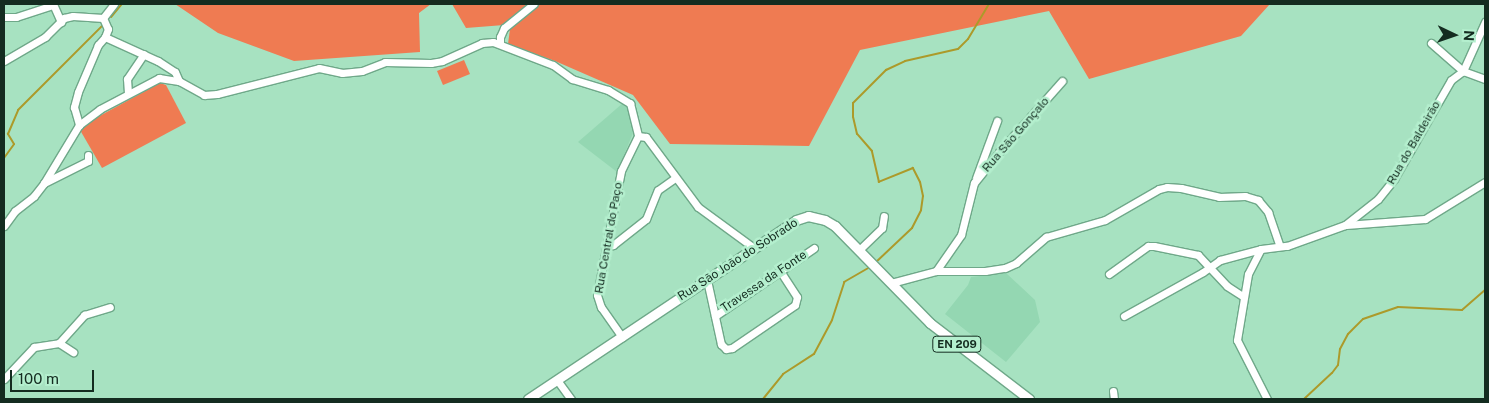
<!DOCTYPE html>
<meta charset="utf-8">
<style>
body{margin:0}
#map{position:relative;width:1489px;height:403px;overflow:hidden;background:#a7e2c1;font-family:"Public Sans",sans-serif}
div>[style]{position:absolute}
.built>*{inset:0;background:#94d7b2}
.green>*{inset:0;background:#ef7b52}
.stream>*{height:2px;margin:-1px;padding:0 1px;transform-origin:1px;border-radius:1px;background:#ac9a2a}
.roads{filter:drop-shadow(1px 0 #6fa889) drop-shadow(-1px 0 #6fa889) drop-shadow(0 1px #6fa889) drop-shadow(0 -1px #6fa889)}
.minor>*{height:7px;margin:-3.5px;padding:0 3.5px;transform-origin:3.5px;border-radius:3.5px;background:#fff}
.major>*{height:9px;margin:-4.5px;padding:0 4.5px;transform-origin:4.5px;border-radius:4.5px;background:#fff}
span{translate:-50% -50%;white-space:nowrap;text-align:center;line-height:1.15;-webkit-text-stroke:5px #b4efce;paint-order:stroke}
.shield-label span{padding:1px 4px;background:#b4efce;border:1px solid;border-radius:4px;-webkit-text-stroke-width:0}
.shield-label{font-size:11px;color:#142c20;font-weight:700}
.street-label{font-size:12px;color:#142c20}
.frame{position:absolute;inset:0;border:5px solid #142c20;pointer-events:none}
.north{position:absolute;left:1429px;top:10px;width:50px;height:50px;-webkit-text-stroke:4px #b4efce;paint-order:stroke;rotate:93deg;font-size:14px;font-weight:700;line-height:20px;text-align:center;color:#142c20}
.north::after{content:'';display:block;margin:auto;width:18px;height:22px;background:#142c20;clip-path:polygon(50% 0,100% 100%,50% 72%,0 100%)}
.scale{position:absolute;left:10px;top:370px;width:84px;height:22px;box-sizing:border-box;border:2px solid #142c20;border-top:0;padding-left:6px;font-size:15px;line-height:18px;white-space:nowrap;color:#142c20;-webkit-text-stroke:4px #b4efce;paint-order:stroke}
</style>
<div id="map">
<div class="built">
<i style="clip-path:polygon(623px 103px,629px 110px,633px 133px,617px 172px,578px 142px)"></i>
<i style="clip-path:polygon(1006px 273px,1035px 300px,1040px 322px,1006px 362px,945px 314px,968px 285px,971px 277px)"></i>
</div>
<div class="green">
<i style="clip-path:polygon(175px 4px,431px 4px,419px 13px,420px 52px,294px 61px,218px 33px)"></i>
<i style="clip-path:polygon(452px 4px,1270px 4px,1241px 36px,1089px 79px,1049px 11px,860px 50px,809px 146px,670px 144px,633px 95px,555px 61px,508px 44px,510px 29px,504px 25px,466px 28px)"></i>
<i style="clip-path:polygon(464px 60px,470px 74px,443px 85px,437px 71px)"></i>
<i style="clip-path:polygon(160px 83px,166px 85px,186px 123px,102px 168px,80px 130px,83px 125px)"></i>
</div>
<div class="stream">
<i style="left:111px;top:17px;width:17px;rotate:-50deg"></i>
<i style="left:4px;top:158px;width:17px;rotate:-54deg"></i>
<i style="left:14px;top:144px;width:12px;rotate:-121deg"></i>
<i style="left:8px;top:134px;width:26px;rotate:-67deg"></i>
<i style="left:18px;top:110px;width:120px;rotate:-45deg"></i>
<i style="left:875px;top:263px;width:51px;rotate:-43.4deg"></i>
<i style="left:912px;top:228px;width:20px;rotate:-63deg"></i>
<i style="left:921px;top:210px;width:14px;rotate:-82deg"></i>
<i style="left:923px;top:196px;width:14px;rotate:-102deg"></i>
<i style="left:920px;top:182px;width:16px;rotate:-117deg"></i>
<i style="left:913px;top:168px;width:37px;rotate:158deg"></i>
<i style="left:879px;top:182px;width:32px;rotate:-103deg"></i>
<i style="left:872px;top:151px;width:23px;rotate:-131deg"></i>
<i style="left:857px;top:134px;width:17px;rotate:-103deg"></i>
<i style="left:853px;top:117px;width:14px;rotate:-90deg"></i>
<i style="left:853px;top:103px;width:47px;rotate:-45deg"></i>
<i style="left:886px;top:70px;width:21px;rotate:-25deg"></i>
<i style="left:905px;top:61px;width:54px;rotate:-12.8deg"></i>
<i style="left:958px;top:49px;width:14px;rotate:-45deg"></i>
<i style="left:968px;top:39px;width:41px;rotate:-59deg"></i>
<i style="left:763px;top:399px;width:32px;rotate:-51deg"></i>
<i style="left:783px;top:374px;width:37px;rotate:-33deg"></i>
<i style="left:814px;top:354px;width:38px;rotate:-62deg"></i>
<i style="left:832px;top:320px;width:40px;rotate:-72deg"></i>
<i style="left:844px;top:282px;width:32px;rotate:-30deg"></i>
<i style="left:1304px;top:399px;width:38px;rotate:-43deg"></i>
<i style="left:1332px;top:373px;width:10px;rotate:-53deg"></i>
<i style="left:1338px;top:365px;width:16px;rotate:-83deg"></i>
<i style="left:1340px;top:349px;width:17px;rotate:-62deg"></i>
<i style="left:1348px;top:334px;width:21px;rotate:-45deg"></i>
<i style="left:1363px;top:319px;width:37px;rotate:-19deg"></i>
<i style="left:1398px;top:307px;width:64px;rotate:2.7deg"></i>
<i style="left:1462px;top:310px;width:30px;rotate:-41deg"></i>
</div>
<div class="roads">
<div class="minor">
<i style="left:53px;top:4px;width:20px;rotate:66deg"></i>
<i style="left:4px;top:17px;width:12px"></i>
<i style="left:16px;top:17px;width:38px;rotate:-18deg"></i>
<i style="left:103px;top:18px;width:18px;rotate:-52deg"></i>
<i style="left:105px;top:37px;width:58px;rotate:24.4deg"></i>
<i style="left:158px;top:61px;width:20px;rotate:33deg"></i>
<i style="left:175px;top:72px;width:10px;rotate:66deg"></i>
<i style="left:1431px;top:43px;width:43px;rotate:41.2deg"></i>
<i style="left:1463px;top:71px;width:23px;rotate:20deg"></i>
<i style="left:500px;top:44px;width:7px;rotate:-90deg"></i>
<i style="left:500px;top:37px;width:10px;rotate:-66deg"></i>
<i style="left:504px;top:28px;width:38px;rotate:-39deg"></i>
<i style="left:4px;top:61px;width:48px;rotate:-30.3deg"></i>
<i style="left:45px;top:37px;width:27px;rotate:-45deg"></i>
<i style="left:64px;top:18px;width:9px;rotate:-13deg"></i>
<i style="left:73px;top:16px;width:30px;rotate:4deg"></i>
<i style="left:103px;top:18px;width:12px;rotate:66deg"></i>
<i style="left:108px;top:29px;width:9px;rotate:111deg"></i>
<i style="left:105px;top:37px;width:11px;rotate:131deg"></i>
<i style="left:98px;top:45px;width:51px;rotate:113.1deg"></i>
<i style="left:78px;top:92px;width:16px;rotate:105deg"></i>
<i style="left:74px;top:107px;width:19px;rotate:74deg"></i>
<i style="left:128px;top:93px;width:14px;rotate:-94deg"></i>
<i style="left:127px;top:79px;width:30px;rotate:-56deg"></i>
<i style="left:638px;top:136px;width:8px;rotate:7deg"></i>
<i style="left:646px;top:137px;width:87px;rotate:53.4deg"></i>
<i style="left:698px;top:207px;width:69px;rotate:36.2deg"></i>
<i style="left:976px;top:178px;width:61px;rotate:-69.8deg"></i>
<i style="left:44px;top:183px;width:68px;rotate:-58.9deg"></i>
<i style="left:79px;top:125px;width:26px;rotate:-37deg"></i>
<i style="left:100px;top:109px;width:67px;rotate:-27.7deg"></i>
<i style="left:159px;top:78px;width:20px;rotate:9deg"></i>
<i style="left:179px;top:81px;width:29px;rotate:29deg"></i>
<i style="left:204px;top:95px;width:13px;rotate:-4deg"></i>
<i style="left:217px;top:94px;width:105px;rotate:-14.3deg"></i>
<i style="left:319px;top:68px;width:24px;rotate:12deg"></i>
<i style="left:342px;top:73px;width:20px;rotate:-6deg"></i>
<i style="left:362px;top:71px;width:25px;rotate:-21deg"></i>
<i style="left:385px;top:62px;width:46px;rotate:1.2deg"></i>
<i style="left:431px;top:63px;width:11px;rotate:-10deg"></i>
<i style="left:442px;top:61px;width:44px;rotate:-24.2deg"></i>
<i style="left:482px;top:43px;width:11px;rotate:-5deg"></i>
<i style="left:493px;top:42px;width:64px;rotate:21deg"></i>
<i style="left:553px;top:65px;width:24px;rotate:36deg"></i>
<i style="left:572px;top:79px;width:38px;rotate:17deg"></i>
<i style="left:608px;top:90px;width:26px;rotate:31deg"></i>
<i style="left:630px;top:103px;width:34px;rotate:76deg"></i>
<i style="left:638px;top:136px;width:39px;rotate:116deg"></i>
<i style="left:621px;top:171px;width:126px;rotate:101deg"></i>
<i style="left:597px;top:295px;width:13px;rotate:72deg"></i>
<i style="left:601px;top:307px;width:37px;rotate:55deg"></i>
<i style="left:1346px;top:225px;width:79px;rotate:-4.3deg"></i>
<i style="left:1425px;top:219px;width:70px;rotate:-31.7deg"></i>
<i style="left:4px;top:226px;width:19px;rotate:-54deg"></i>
<i style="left:15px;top:211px;width:24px;rotate:-38deg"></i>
<i style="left:34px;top:196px;width:16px;rotate:-52deg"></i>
<i style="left:44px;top:183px;width:49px;rotate:-26.6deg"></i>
<i style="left:88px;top:161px;width:6px;rotate:-90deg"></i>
<i style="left:607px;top:246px;width:6px;rotate:-9deg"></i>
<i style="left:613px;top:245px;width:42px;rotate:-38.2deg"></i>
<i style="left:646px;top:219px;width:31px;rotate:-68deg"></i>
<i style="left:658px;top:190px;width:21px;rotate:-35deg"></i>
<i style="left:859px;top:250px;width:32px;rotate:-44deg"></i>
<i style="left:882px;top:228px;width:12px;rotate:-81deg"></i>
<i style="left:936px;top:271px;width:44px;rotate:-55.2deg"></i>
<i style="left:961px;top:235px;width:54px;rotate:-76deg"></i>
<i style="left:974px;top:183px;width:40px;rotate:-51deg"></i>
<i style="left:999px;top:152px;width:95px;rotate:-48.4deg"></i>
<i style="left:1109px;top:274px;width:48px;rotate:-35.7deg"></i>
<i style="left:1148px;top:246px;width:6px"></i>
<i style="left:1154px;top:246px;width:45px;rotate:11.6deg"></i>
<i style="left:1198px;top:255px;width:42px;rotate:46.9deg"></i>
<i style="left:1227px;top:286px;width:20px;rotate:33deg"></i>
<i style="left:707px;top:280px;width:66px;rotate:77.7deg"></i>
<i style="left:721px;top:344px;width:7px;rotate:45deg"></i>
<i style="left:726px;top:349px;width:6px;rotate:-9deg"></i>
<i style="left:732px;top:348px;width:76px;rotate:-34.3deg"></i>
<i style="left:795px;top:305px;width:8px;rotate:-76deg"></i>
<i style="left:797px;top:297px;width:30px;rotate:-123deg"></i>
<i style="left:891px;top:283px;width:47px;rotate:-14.9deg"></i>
<i style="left:936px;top:271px;width:49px"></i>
<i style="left:985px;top:271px;width:20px;rotate:-9deg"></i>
<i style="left:1005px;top:268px;width:12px;rotate:-24deg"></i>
<i style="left:1016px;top:263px;width:40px;rotate:-41deg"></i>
<i style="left:1046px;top:237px;width:61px;rotate:-16.1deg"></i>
<i style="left:1105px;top:220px;width:62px;rotate:-29.9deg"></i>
<i style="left:1159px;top:189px;width:8px;rotate:-14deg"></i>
<i style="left:1167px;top:187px;width:14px;rotate:4deg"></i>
<i style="left:1181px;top:188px;width:39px;rotate:13deg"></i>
<i style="left:1219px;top:197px;width:26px;rotate:-2deg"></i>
<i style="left:1245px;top:196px;width:14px;rotate:17deg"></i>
<i style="left:1258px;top:200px;width:16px;rotate:50deg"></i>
<i style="left:1268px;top:212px;width:36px;rotate:71deg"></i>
<i style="left:715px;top:316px;width:120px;rotate:-34.5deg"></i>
<i style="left:1124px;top:316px;width:90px;rotate:-29.1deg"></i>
<i style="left:1203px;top:272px;width:21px;rotate:-35deg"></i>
<i style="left:1220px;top:260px;width:42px;rotate:-15deg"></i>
<i style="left:59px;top:343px;width:38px;rotate:-48deg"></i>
<i style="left:84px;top:315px;width:27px;rotate:-17deg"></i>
<i style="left:4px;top:379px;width:44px;rotate:-46.8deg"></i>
<i style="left:34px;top:347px;width:25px;rotate:-9deg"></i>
<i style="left:59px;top:343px;width:17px;rotate:33deg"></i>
<i style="left:557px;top:380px;width:24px;rotate:54deg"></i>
<i style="left:1113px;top:391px;width:8px;rotate:83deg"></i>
<i style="left:1267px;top:399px;width:66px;rotate:-117deg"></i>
<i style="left:1237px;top:340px;width:67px;rotate:-80.5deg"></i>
<i style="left:1248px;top:274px;width:28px;rotate:-63deg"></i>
<i style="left:1261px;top:249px;width:26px;rotate:-7deg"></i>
<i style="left:1287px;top:246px;width:62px;rotate:-19.9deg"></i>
<i style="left:1345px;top:225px;width:42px;rotate:-38.2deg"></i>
<i style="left:1378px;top:199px;width:26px;rotate:-51deg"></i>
<i style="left:1394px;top:179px;width:114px;rotate:-60.1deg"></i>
<i style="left:1451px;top:80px;width:15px;rotate:-37deg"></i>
<i style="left:1463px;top:71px;width:54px;rotate:-65.8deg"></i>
</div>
<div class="major">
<i style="left:528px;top:399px;width:322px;rotate:-33.7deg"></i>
<i style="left:796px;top:220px;width:13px;rotate:-18deg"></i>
<i style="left:808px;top:216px;width:17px;rotate:13deg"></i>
<i style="left:825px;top:220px;width:12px;rotate:31deg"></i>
<i style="left:835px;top:226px;width:136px;rotate:45.6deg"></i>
<i style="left:930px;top:323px;width:125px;rotate:37.5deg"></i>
</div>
</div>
<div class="shield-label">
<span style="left:957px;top:344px">EN 209</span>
</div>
<div class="street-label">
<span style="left:1016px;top:135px;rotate:-49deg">Rua São Gonçalo</span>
<span style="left:1414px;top:143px;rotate:-60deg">Rua do Baldeirão</span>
<span style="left:609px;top:238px;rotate:-80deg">Rua Central do Paço</span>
<span style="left:738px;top:260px;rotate:-33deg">Rua São João do Sobrado</span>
<span style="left:764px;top:282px;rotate:-34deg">Travessa da Fonte</span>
</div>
<div class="frame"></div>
<div class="north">N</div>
<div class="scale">100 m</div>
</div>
